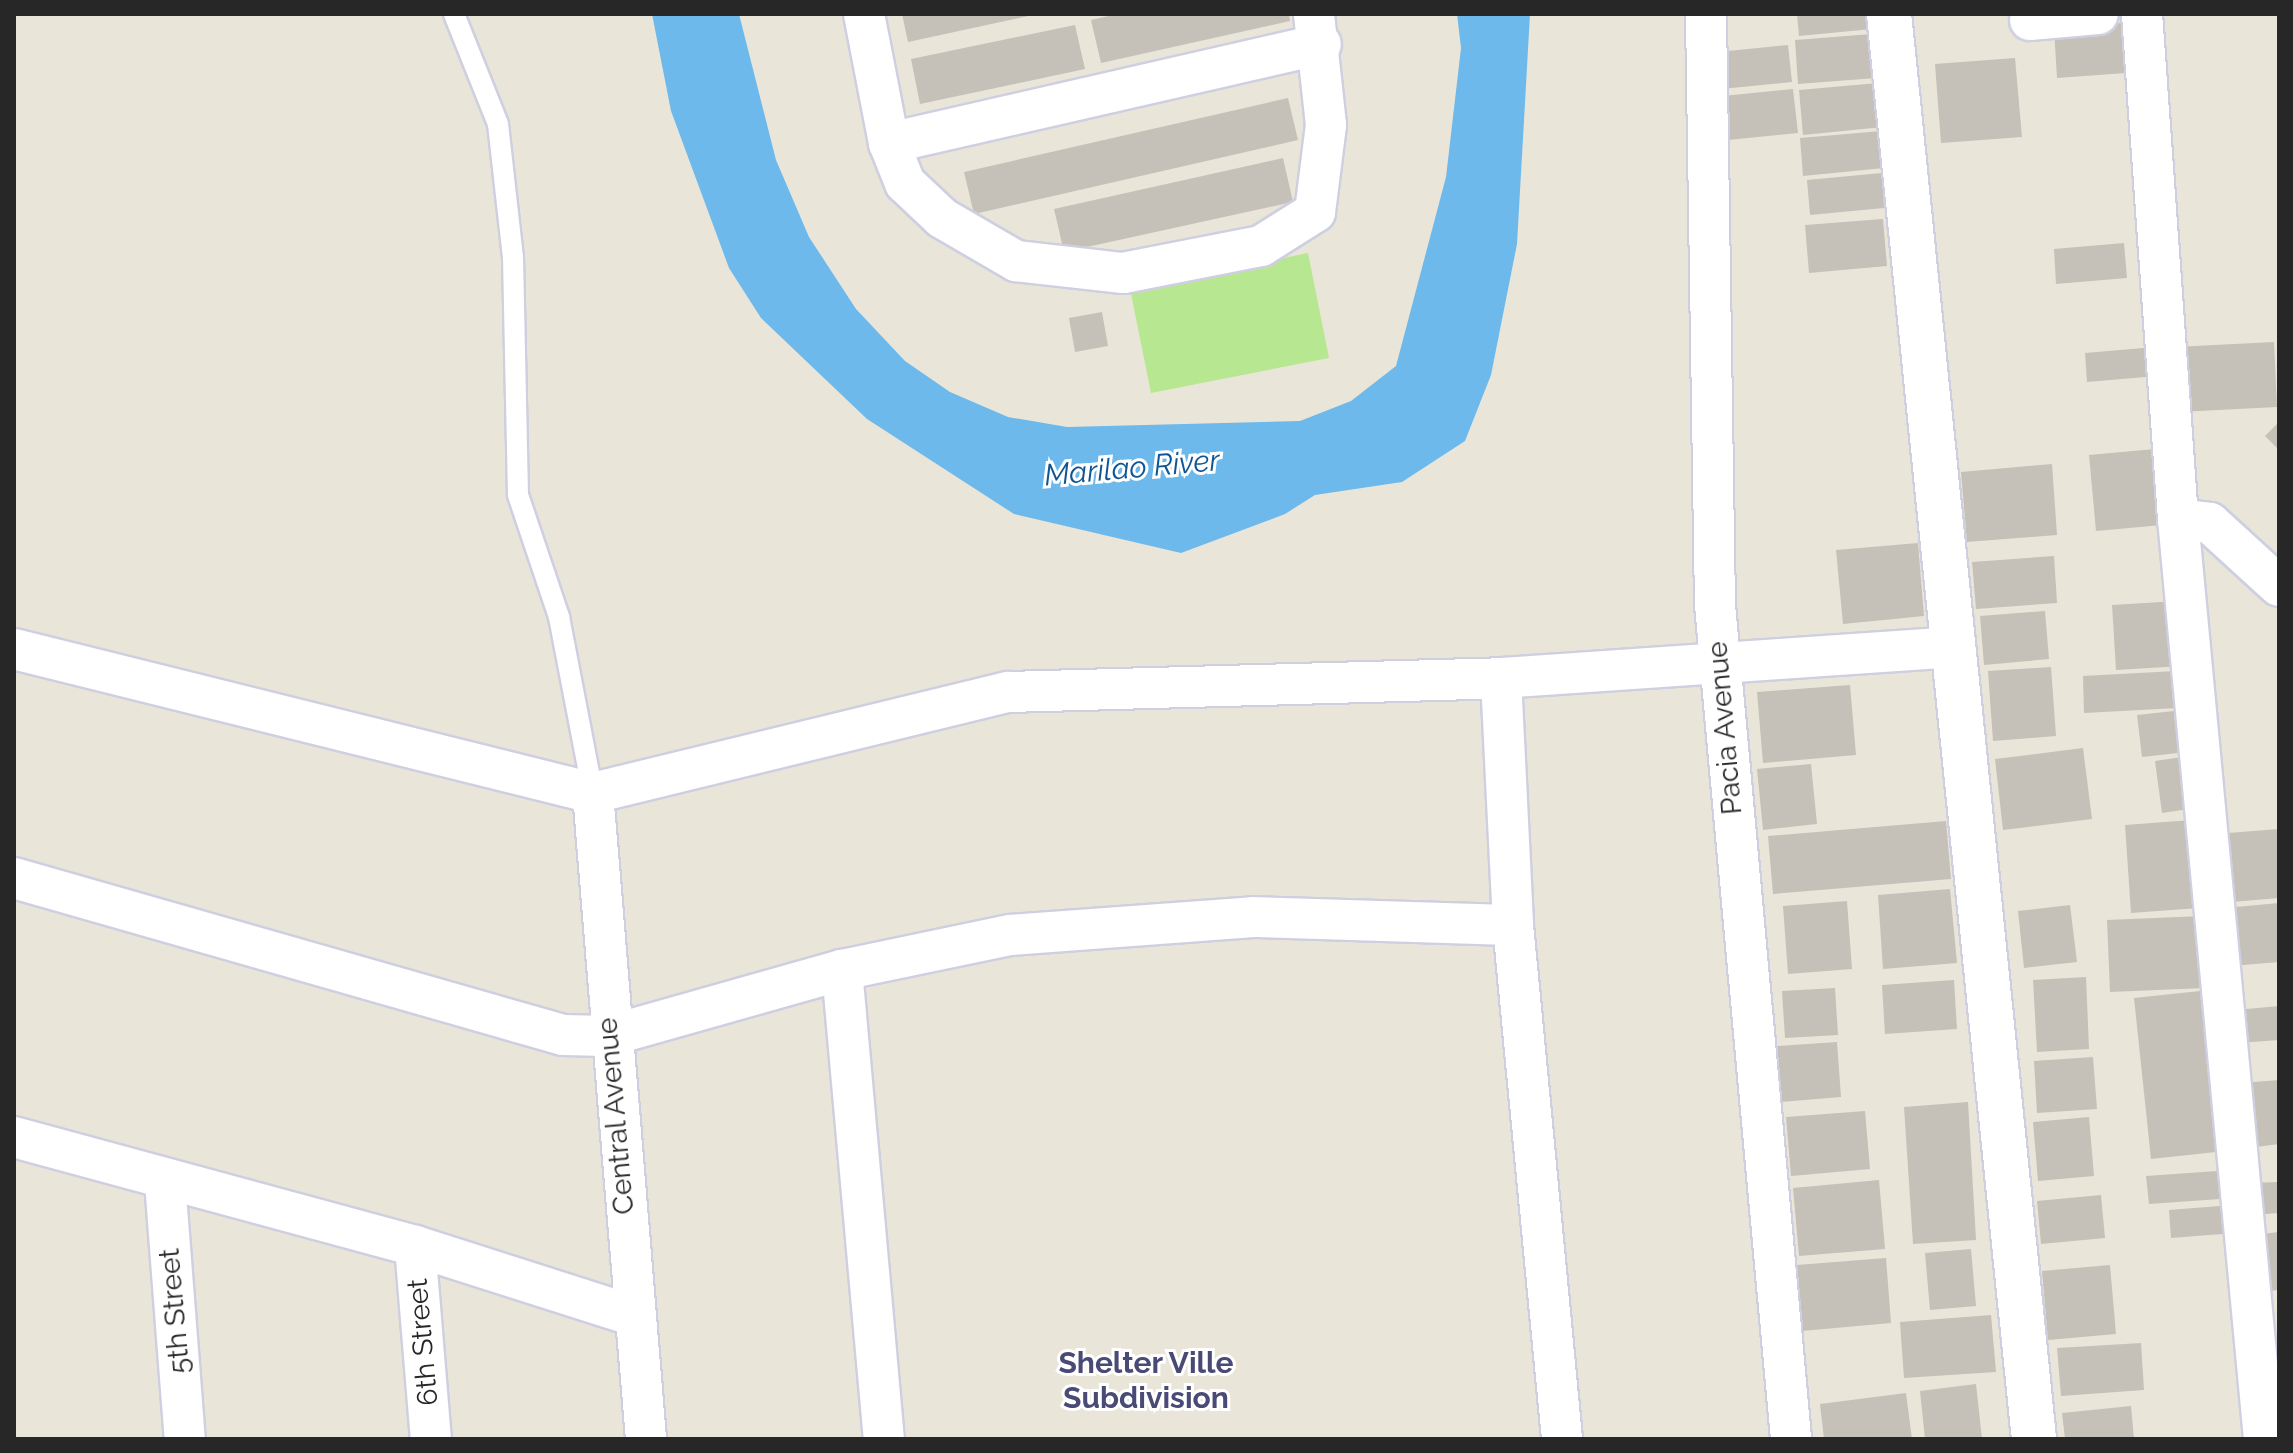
<!DOCTYPE html>
<style>
body{margin:0}
#map{position:relative;width:2293px;height:1453px;overflow:hidden;background:#eae5d9;font-family:Raleway,sans-serif}
div>[style]{position:absolute}
.pitch>*{inset:0;background:#b8e791}
.water>*{inset:0;background:#6db9eb}
.building>*{inset:0;background:#c5c1b9}
.roads{filter:drop-shadow(2px 0 #cecfe0) drop-shadow(-2px 0 #cecfe0) drop-shadow(0 2px #cecfe0) drop-shadow(0 -2px #cecfe0)}
.service>*{height:20px;margin:-10px;padding:0 10px;transform-origin:10px;border-radius:10px;background:#fff}
.minor>*{height:40px;margin:-20px;padding:0 20px;transform-origin:20px;border-radius:20px;background:#fff}
.tertiary>*{height:44px;margin:-22px;padding:0 22px;transform-origin:22px;border-radius:22px;background:#fff}
span{translate:-50% -50%;white-space:nowrap;text-align:center;line-height:1.15;-webkit-text-stroke:6px #fff;paint-order:stroke}
.street-label{font-size:28px;color:#272727}
.water-label{font-size:30px;color:#105593;font-style:italic}
.neighbourhood-label{font-size:30px;color:#494b76;font-weight:700}
.frame{position:absolute;inset:0;border:16px solid #272727;pointer-events:none}
</style>
<div id="map">
<div class="pitch">
<i style="clip-path:polygon(1308px 253px,1329px 358px,1151px 393px,1130px 289px)"></i>
</div>
<div class="water">
<i style="clip-path:polygon(652px 14px,739px 14px,776px 160px,809px 237px,856px 309px,905px 361px,950px 392px,1008px 417px,1067px 427px,1300px 421px,1351px 401px,1396px 366px,1446px 177px,1461px 48px,1457px 14px,1530px 14px,1517px 244px,1491px 375px,1465px 441px,1402px 482px,1315px 495px,1285px 514px,1181px 553px,1014px 514px,867px 419px,761px 318px,729px 268px,671px 111px)"></i>
</div>
<div class="building">
<i style="clip-path:polygon(902px 14px,1033px 14px,1033px 15px,908px 42px)"></i>
<i style="clip-path:polygon(1118px 14px,1289px 14px,1290px 21px,1101px 63px,1091px 20px)"></i>
<i style="clip-path:polygon(1797px 14px,1871px 14px,1872px 29px,1799px 36px)"></i>
<i style="clip-path:polygon(2122px 23px,2126px 73px,2057px 78px,2054px 28px)"></i>
<i style="clip-path:polygon(1075px 25px,1085px 69px,920px 104px,911px 59px)"></i>
<i style="clip-path:polygon(1872px 34px,1876px 78px,1798px 84px,1795px 40px)"></i>
<i style="clip-path:polygon(1788px 45px,1792px 82px,1721px 89px,1718px 52px)"></i>
<i style="clip-path:polygon(2015px 58px,2022px 137px,1941px 143px,1935px 64px)"></i>
<i style="clip-path:polygon(1878px 83px,1883px 127px,1803px 135px,1799px 90px)"></i>
<i style="clip-path:polygon(1793px 89px,1798px 133px,1728px 140px,1723px 96px)"></i>
<i style="clip-path:polygon(1288px 98px,1298px 140px,974px 214px,964px 172px)"></i>
<i style="clip-path:polygon(1881px 131px,1884px 168px,1803px 176px,1800px 138px)"></i>
<i style="clip-path:polygon(1283px 158px,1293px 202px,1064px 252px,1054px 209px)"></i>
<i style="clip-path:polygon(1882px 173px,1884px 208px,1810px 215px,1807px 180px)"></i>
<i style="clip-path:polygon(1883px 219px,1887px 266px,1809px 273px,1805px 225px)"></i>
<i style="clip-path:polygon(2124px 243px,2127px 278px,2056px 284px,2054px 249px)"></i>
<i style="clip-path:polygon(1102px 312px,1108px 346px,1075px 352px,1069px 318px)"></i>
<i style="clip-path:polygon(2274px 342px,2277px 407px,2179px 412px,2175px 347px)"></i>
<i style="clip-path:polygon(2155px 347px,2157px 376px,2087px 382px,2085px 353px)"></i>
<i style="clip-path:polygon(2279px 422px,2279px 450px,2265px 436px)"></i>
<i style="clip-path:polygon(2166px 448px,2173px 524px,2096px 531px,2089px 455px)"></i>
<i style="clip-path:polygon(2052px 464px,2057px 535px,1967px 542px,1961px 472px)"></i>
<i style="clip-path:polygon(1918px 543px,1924px 616px,1843px 624px,1836px 550px)"></i>
<i style="clip-path:polygon(2054px 556px,2057px 603px,1976px 609px,1972px 562px)"></i>
<i style="clip-path:polygon(2178px 601px,2183px 666px,2116px 670px,2112px 605px)"></i>
<i style="clip-path:polygon(2045px 611px,2049px 659px,1984px 665px,1980px 616px)"></i>
<i style="clip-path:polygon(2051px 667px,2056px 736px,1993px 741px,1988px 671px)"></i>
<i style="clip-path:polygon(2176px 671px,2178px 708px,2084px 713px,2083px 676px)"></i>
<i style="clip-path:polygon(1850px 685px,1856px 755px,1763px 763px,1757px 692px)"></i>
<i style="clip-path:polygon(2183px 710px,2187px 752px,2142px 757px,2137px 715px)"></i>
<i style="clip-path:polygon(2083px 748px,2092px 819px,2003px 830px,1995px 759px)"></i>
<i style="clip-path:polygon(2189px 756px,2196px 808px,2162px 813px,2155px 761px)"></i>
<i style="clip-path:polygon(1811px 764px,1817px 824px,1763px 830px,1757px 769px)"></i>
<i style="clip-path:polygon(2192px 820px,2199px 908px,2131px 913px,2125px 825px)"></i>
<i style="clip-path:polygon(1946px 821px,1951px 879px,1773px 894px,1768px 836px)"></i>
<i style="clip-path:polygon(2279px 829px,2279px 898px,2220px 903px,2215px 834px)"></i>
<i style="clip-path:polygon(1950px 889px,1957px 963px,1883px 969px,1878px 895px)"></i>
<i style="clip-path:polygon(1847px 901px,1852px 969px,1788px 974px,1783px 906px)"></i>
<i style="clip-path:polygon(2279px 903px,2279px 962px,2231px 966px,2225px 908px)"></i>
<i style="clip-path:polygon(2070px 905px,2077px 962px,2024px 968px,2018px 911px)"></i>
<i style="clip-path:polygon(2202px 916px,2205px 988px,2110px 992px,2107px 920px)"></i>
<i style="clip-path:polygon(2086px 977px,2089px 1049px,2037px 1052px,2033px 980px)"></i>
<i style="clip-path:polygon(1954px 980px,1957px 1029px,1885px 1034px,1882px 985px)"></i>
<i style="clip-path:polygon(1835px 988px,1838px 1035px,1785px 1038px,1782px 991px)"></i>
<i style="clip-path:polygon(2200px 991px,2216px 1152px,2151px 1159px,2134px 998px)"></i>
<i style="clip-path:polygon(2279px 1006px,2279px 1040px,2239px 1043px,2236px 1010px)"></i>
<i style="clip-path:polygon(1837px 1042px,1841px 1097px,1781px 1102px,1777px 1046px)"></i>
<i style="clip-path:polygon(2093px 1057px,2097px 1109px,2037px 1113px,2034px 1061px)"></i>
<i style="clip-path:polygon(2279px 1080px,2279px 1144px,2248px 1148px,2241px 1083px)"></i>
<i style="clip-path:polygon(1968px 1102px,1976px 1240px,1913px 1244px,1904px 1107px)"></i>
<i style="clip-path:polygon(1865px 1111px,1870px 1169px,1791px 1176px,1786px 1117px)"></i>
<i style="clip-path:polygon(2089px 1117px,2094px 1176px,2038px 1181px,2033px 1122px)"></i>
<i style="clip-path:polygon(2217px 1171px,2220px 1199px,2149px 1204px,2146px 1176px)"></i>
<i style="clip-path:polygon(1879px 1180px,1885px 1249px,1799px 1256px,1793px 1188px)"></i>
<i style="clip-path:polygon(2279px 1182px,2279px 1213px,2252px 1215px,2250px 1183px)"></i>
<i style="clip-path:polygon(2101px 1195px,2105px 1238px,2041px 1244px,2037px 1201px)"></i>
<i style="clip-path:polygon(2232px 1205px,2235px 1233px,2171px 1238px,2169px 1210px)"></i>
<i style="clip-path:polygon(2279px 1232px,2279px 1290px,2258px 1292px,2252px 1235px)"></i>
<i style="clip-path:polygon(1971px 1249px,1976px 1306px,1930px 1310px,1925px 1253px)"></i>
<i style="clip-path:polygon(1886px 1258px,1891px 1323px,1802px 1331px,1797px 1265px)"></i>
<i style="clip-path:polygon(2110px 1265px,2116px 1334px,2048px 1340px,2042px 1271px)"></i>
<i style="clip-path:polygon(1991px 1315px,1996px 1372px,1904px 1378px,1900px 1322px)"></i>
<i style="clip-path:polygon(2141px 1343px,2144px 1390px,2061px 1396px,2057px 1348px)"></i>
<i style="clip-path:polygon(1976px 1384px,1982px 1439px,1925px 1439px,1920px 1391px)"></i>
<i style="clip-path:polygon(1906px 1393px,1912px 1439px,1824px 1439px,1820px 1404px)"></i>
<i style="clip-path:polygon(2131px 1406px,2134px 1439px,2065px 1439px,2062px 1413px)"></i>
</div>
<div class="roads">
<div class="service">
<i style="left:454px;top:14px;width:118px;rotate:68.2deg"></i>
<i style="left:498px;top:124px;width:134px;rotate:83.6deg"></i>
<i style="left:513px;top:257px;width:238px;rotate:88.8deg"></i>
<i style="left:518px;top:495px;width:129px;rotate:71.4deg"></i>
<i style="left:559px;top:617px;width:179px;rotate:79.1deg"></i>
</div>
<div class="minor">
<i style="left:864px;top:14px;width:131px;rotate:79deg"></i>
<i style="left:889px;top:143px;width:43px;rotate:68.2deg"></i>
<i style="left:905px;top:183px;width:51px;rotate:43.4deg"></i>
<i style="left:942px;top:218px;width:86px;rotate:30.2deg"></i>
<i style="left:1016px;top:261px;width:108px;rotate:6.4deg"></i>
<i style="left:1123px;top:273px;width:141px;rotate:-11.1deg"></i>
<i style="left:1261px;top:246px;width:64px;rotate:-32.2deg"></i>
<i style="left:1315px;top:212px;width:88px;rotate:-82.8deg"></i>
<i style="left:1326px;top:125px;width:112px;rotate:-96.2deg"></i>
<i style="left:1706px;top:14px;width:591px;rotate:89.13deg"></i>
<i style="left:1715px;top:605px;width:837px;rotate:84.79deg"></i>
<i style="left:2142px;top:14px;width:506px;rotate:85.92deg"></i>
<i style="left:2178px;top:519px;width:924px;rotate:84.66deg"></i>
<i style="left:2030px;top:20px;width:68px;rotate:-5deg"></i>
<i style="left:889px;top:143px;width:443px;rotate:-12.9deg"></i>
<i style="left:2178px;top:519px;width:32px;rotate:7deg"></i>
<i style="left:2210px;top:523px;width:93px;rotate:42.4deg"></i>
<i style="left:14px;top:649px;width:597px;rotate:13.97deg"></i>
<i style="left:593px;top:793px;width:427px;rotate:-13.7deg"></i>
<i style="left:1008px;top:692px;width:493px;rotate:-1.6deg"></i>
<i style="left:1501px;top:678px;width:454px;rotate:-3.9deg"></i>
<i style="left:1501px;top:678px;width:247px;rotate:87.2deg"></i>
<i style="left:1513px;top:925px;width:516px;rotate:84.55deg"></i>
<i style="left:593px;top:793px;width:648px;rotate:85.31deg"></i>
<i style="left:14px;top:878px;width:571px;rotate:15.96deg"></i>
<i style="left:563px;top:1035px;width:45px;rotate:1.3deg"></i>
<i style="left:608px;top:1036px;width:243px;rotate:-15.8deg"></i>
<i style="left:842px;top:970px;width:172px;rotate:-11.8deg"></i>
<i style="left:1010px;top:935px;width:244px;rotate:-4.2deg"></i>
<i style="left:1253px;top:917px;width:260px;rotate:1.8deg"></i>
<i style="left:842px;top:970px;width:471px;rotate:84.9deg"></i>
<i style="left:14px;top:1137px;width:416px;rotate:15.2deg"></i>
<i style="left:415px;top:1246px;width:231px;rotate:17.7deg"></i>
<i style="left:165px;top:1182px;width:258px;rotate:85.6deg"></i>
<i style="left:415px;top:1246px;width:194px;rotate:85.3deg"></i>
</div>
<div class="tertiary">
<i style="left:1889px;top:14px;width:1432px;rotate:84.19deg"></i>
</div>
</div>
<div class="street-label">
<span style="left:1725px;top:728px;rotate:-95deg">Pacia Avenue</span>
<span style="left:616px;top:1116px;rotate:-95deg">Central Avenue</span>
<span style="left:175px;top:1311px;rotate:-95deg">5th Street</span>
<span style="left:423px;top:1342px;rotate:-95deg">6th Street</span>
</div>
<div class="water-label">
<span style="left:1132px;top:468px;rotate:-5deg">Marilao River</span>
</div>
<div class="neighbourhood-label">
<span style="left:1146px;top:1380px">Shelter Ville<br>Subdivision</span>
</div>
<div class="frame"></div>
</div>
